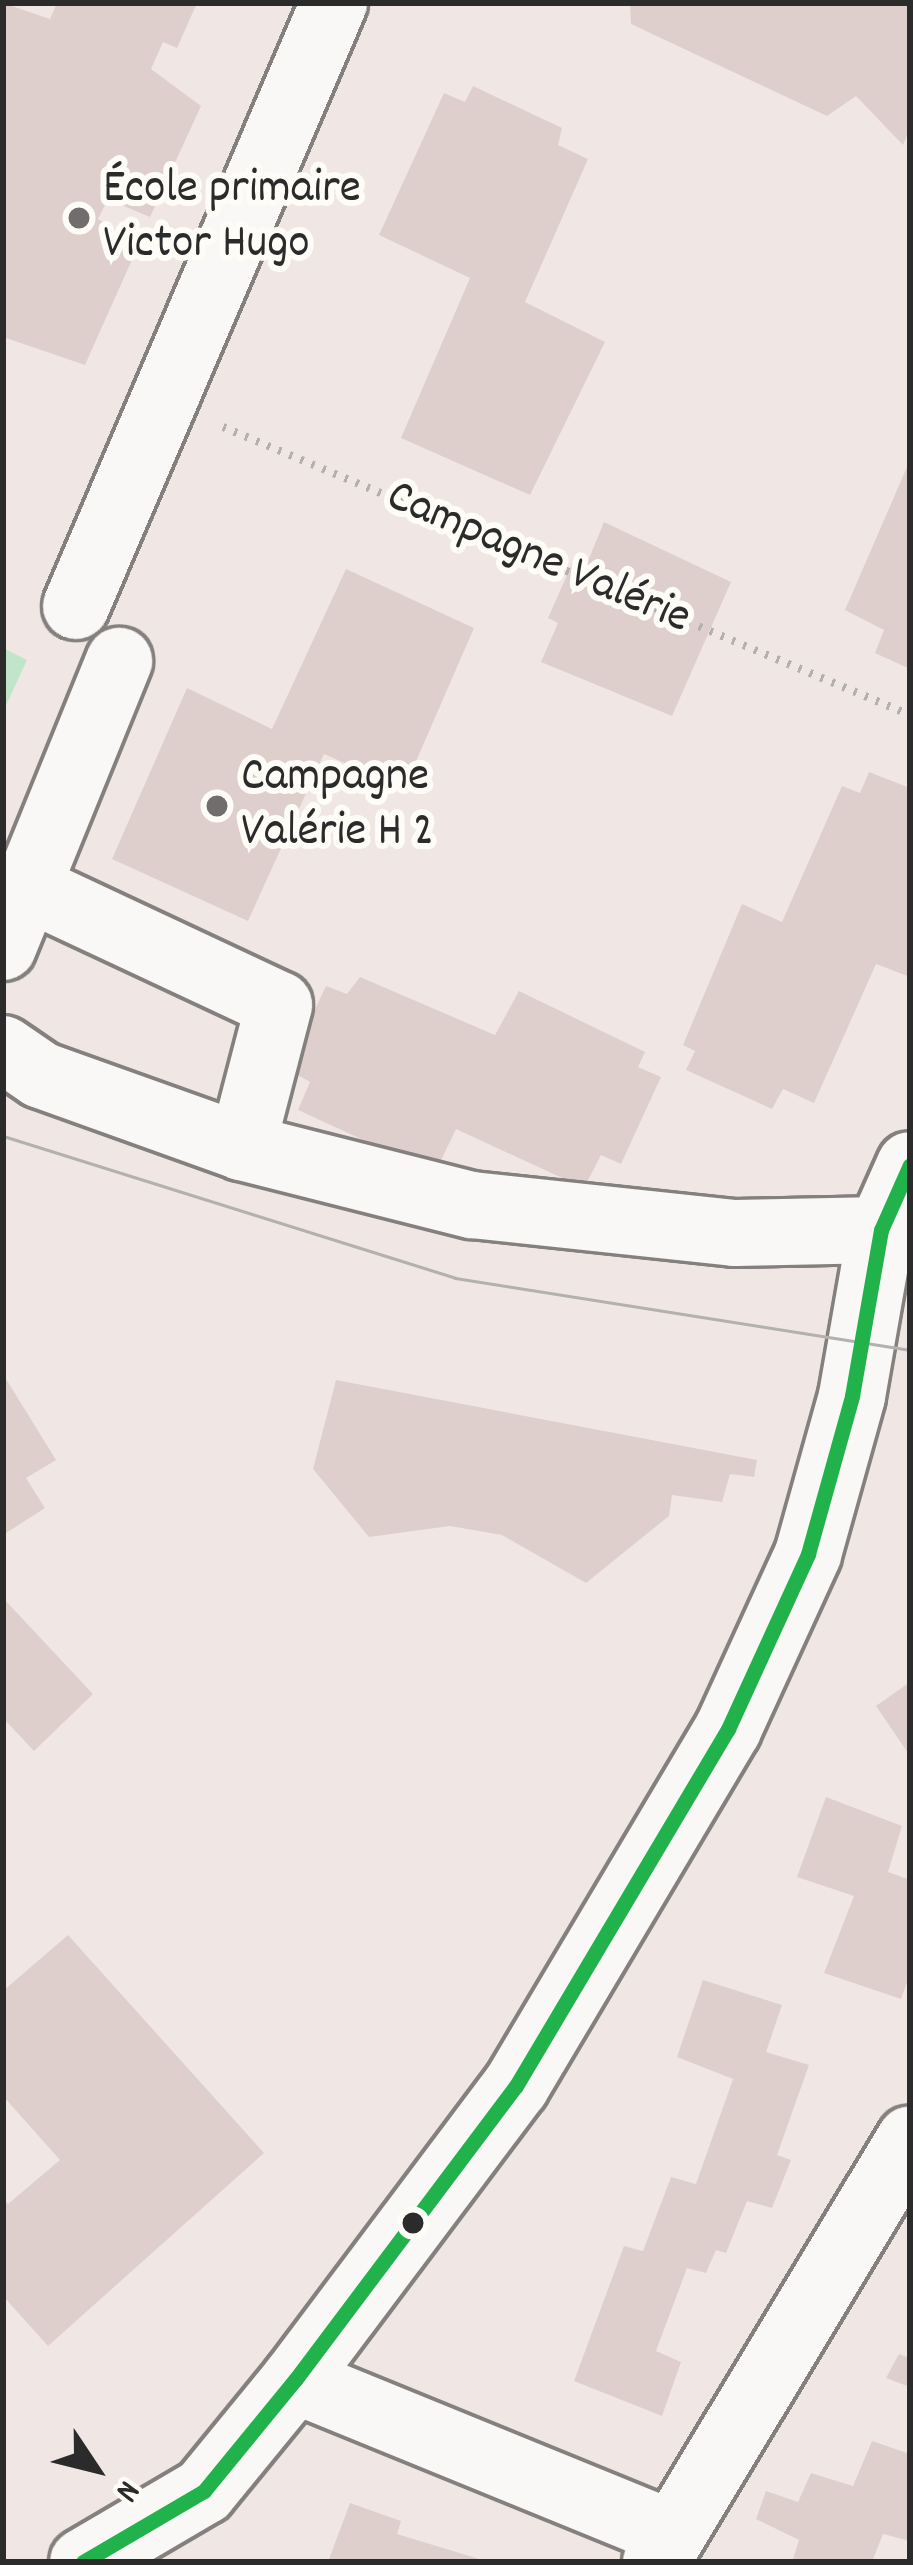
<!DOCTYPE html>
<meta charset="utf-8">
<style>
body{margin:0}
#map{position:relative;width:913px;height:2565px;overflow:hidden;background:#f0e7e4;font-family:Dekko,sans-serif}
div>[style]{position:absolute}
.green>*{inset:0;background:#c1e5c9}
.building>*{inset:0;background:#decfcc}
.path>*{height:8px;margin-top:-4px;transform-origin:0;background:repeating-linear-gradient(90deg,#b3b1af 0 3px,transparent 0 12px)}
.roads{filter:drop-shadow(3px 0 #84807e) drop-shadow(-3px 0 #84807e) drop-shadow(0 3px #84807e) drop-shadow(0 -3px #84807e)}
.minor>*{height:66px;margin:-33px;padding:0 33px;transform-origin:33px;border-radius:33px;background:#f9f8f6}
.tram>*{height:3px;margin:-1.5px;padding:0 1.5px;transform-origin:1.5px;border-radius:1.5px;background:#b3b1af}
.bus-1>*{height:15px;margin:-7.5px;padding:0 7.5px;transform-origin:7.5px;border-radius:7.5px;background:#22b24c}
.dots>*{width:33px;height:33px;translate:-50% -50%;box-sizing:border-box;border:6px solid #fdfcf7;border-radius:50%}
span{translate:-50% -50%;white-space:nowrap;text-align:center;line-height:1.15;-webkit-text-stroke:12px #fdfcf7;paint-order:stroke}
.poi-label{font-size:48px;color:#2b2b2b}
.left{translate:0 -50%;text-align:left}
.street-label{font-size:48px;color:#2b2b2b}
.frame{position:absolute;inset:0;border:6px solid #2b2b2b;pointer-events:none}
.north{position:absolute;left:36px;top:2409px;width:120px;height:120px;-webkit-text-stroke:9px #fdfcf7;paint-order:stroke;rotate:125deg;font-size:33px;font-weight:700;line-height:48px;text-align:center;color:#2b2b2b}
.north::after{content:'';display:block;margin:auto;width:42px;height:54px;background:#2b2b2b;clip-path:polygon(50% 0,100% 100%,50% 72%,0 100%)}
</style>
<div id="map">
<div class="green">
<i style="clip-path:polygon(3px 648px,27px 660px,3px 712px)"></i>
</div>
<div class="building">
<i style="clip-path:polygon(3px 3px,50px 19px,57px 3px,197px 3px,177px 48px,163px 42px,151px 69px,201px 106px,150px 217px,119px 204px,105px 205px,98px 219px,108px 225px,109px 241px,135px 253px,85px 365px,3px 337px)"></i>
<i style="clip-path:polygon(630px 3px,910px 6px,910px 128px,903px 145px,856px 96px,827px 116px,631px 24px)"></i>
<i style="clip-path:polygon(473px 86px,562px 128px,558px 145px,588px 159px,525px 302px,605px 342px,530px 495px,401px 438px,470px 278px,379px 235px,444px 93px,465px 102px)"></i>
<i style="clip-path:polygon(910px 460px,910px 669px,875px 653px,884px 630px,845px 610px)"></i>
<i style="clip-path:polygon(604px 522px,731px 582px,672px 716px,541px 662px,558px 623px,548px 618px,576px 555px,588px 561px)"></i>
<i style="clip-path:polygon(346px 569px,474px 628px,404px 789px,324px 754px,248px 921px,112px 859px,187px 688px,272px 729px)"></i>
<i style="clip-path:polygon(869px 772px,910px 788px,910px 977px,876px 964px,814px 1103px,783px 1089px,772px 1109px,686px 1070px,695px 1051px,683px 1045px,742px 904px,782px 922px,842px 786px,860px 793px)"></i>
<i style="clip-path:polygon(360px 977px,495px 1035px,519px 991px,645px 1052px,638px 1067px,661px 1077px,621px 1164px,601px 1155px,584px 1188px,456px 1129px,435px 1173px,298px 1110px,310px 1082px,287px 1069px,326px 986px,347px 994px)"></i>
<i style="clip-path:polygon(3px 1374px,56px 1460px,26px 1478px,45px 1508px,3px 1535px)"></i>
<i style="clip-path:polygon(336px 1380px,757px 1460px,754px 1477px,730px 1474px,722px 1502px,672px 1495px,669px 1516px,586px 1583px,502px 1535px,450px 1526px,369px 1537px,313px 1469px)"></i>
<i style="clip-path:polygon(3px 1598px,93px 1694px,34px 1751px,3px 1718px)"></i>
<i style="clip-path:polygon(910px 1682px,910px 1756px,876px 1706px)"></i>
<i style="clip-path:polygon(826px 1797px,902px 1826px,888px 1872px,910px 1880px,910px 1974px,901px 1999px,824px 1973px,854px 1896px,797px 1877px)"></i>
<i style="clip-path:polygon(68px 1935px,264px 2153px,48px 2346px,3px 2296px,3px 2199px,8px 2204px,60px 2160px,3px 2096px,3px 1991px)"></i>
<i style="clip-path:polygon(703px 1980px,782px 2005px,766px 2052px,809px 2065px,777px 2155px,791px 2160px,772px 2208px,747px 2201px,726px 2253px,716px 2250px,706px 2273px,687px 2268px,656px 2351px,681px 2362px,662px 2416px,574px 2381px,624px 2246px,643px 2251px,671px 2177px,696px 2184px,733px 2079px,677px 2057px)"></i>
<i style="clip-path:polygon(899px 2354px,910px 2358px,910px 2387px,886px 2378px)"></i>
<i style="clip-path:polygon(872px 2441px,910px 2454px,910px 2541px,883px 2534px,872px 2562px,792px 2562px,799px 2540px,756px 2519px,766px 2491px,798px 2502px,811px 2473px,853px 2486px)"></i>
<i style="clip-path:polygon(350px 2503px,401px 2521px,397px 2534px,489px 2562px,328px 2562px)"></i>
</div>
<div class="path">
<i style="left:223px;top:427px;width:745px;rotate:22.74deg"></i>
</div>
<div class="roads">
<div class="minor">
<i style="left:76px;top:606px;width:656px;rotate:-66.84deg"></i>
<i style="left:27px;top:887px;width:278px;rotate:25.1deg"></i>
<i style="left:279px;top:1005px;width:147px;rotate:104.6deg"></i>
<i style="left:3px;top:947px;width:309px;rotate:-67.9deg"></i>
<i style="left:3px;top:1049px;width:46px;rotate:34.4deg"></i>
<i style="left:41px;top:1075px;width:214px;rotate:19.7deg"></i>
<i style="left:242px;top:1147px;width:237px;rotate:14.2deg"></i>
<i style="left:472px;top:1205px;width:264px;rotate:6.1deg"></i>
<i style="left:735px;top:1233px;width:146px;rotate:-1.2deg"></i>
<i style="left:295px;top:2380px;width:403px;rotate:22.2deg"></i>
<i style="left:83px;top:2562px;width:140px;rotate:-30.4deg"></i>
<i style="left:204px;top:2491px;width:144px;rotate:-50.7deg"></i>
<i style="left:295px;top:2380px;width:368px;rotate:-53.1deg"></i>
<i style="left:516px;top:2086px;width:415px;rotate:-59.3deg"></i>
<i style="left:728px;top:1729px;width:192px;rotate:-65.4deg"></i>
<i style="left:808px;top:1554px;width:164px;rotate:-74.4deg"></i>
<i style="left:852px;top:1396px;width:169px;rotate:-80.1deg"></i>
<i style="left:881px;top:1230px;width:71px;rotate:-66deg"></i>
<i style="left:656px;top:2562px;width:493px;rotate:-59deg"></i>
</div>
</div>
<div class="tram">
<i style="left:3px;top:1136px;width:474px;rotate:17.4deg"></i>
<i style="left:455px;top:1278px;width:461px;rotate:9deg"></i>
</div>
<div class="bus-1">
<i style="left:83px;top:2562px;width:140px;rotate:-30.4deg"></i>
<i style="left:204px;top:2491px;width:144px;rotate:-50.7deg"></i>
<i style="left:295px;top:2380px;width:368px;rotate:-53.1deg"></i>
<i style="left:516px;top:2086px;width:415px;rotate:-59.3deg"></i>
<i style="left:728px;top:1729px;width:192px;rotate:-65.4deg"></i>
<i style="left:808px;top:1554px;width:164px;rotate:-74.4deg"></i>
<i style="left:852px;top:1396px;width:169px;rotate:-80.1deg"></i>
<i style="left:881px;top:1230px;width:71px;rotate:-66deg"></i>
</div>
<div class="dots">
<i style="left:79px;top:218px;background:#706d6c"></i>
<i style="left:217px;top:806px;background:#706d6c"></i>
<i style="left:413px;top:2223px;background:#2b2b2b"></i>
</div>
<div class="poi-label">
<span class="left" style="left:103px;top:218px">École primaire<br>Victor Hugo</span>
<span class="left" style="left:241px;top:806px">Campagne<br>Valérie H 2</span>
</div>
<div class="street-label">
<span style="left:538px;top:559px;rotate:23deg">Campagne Valérie</span>
</div>
<div class="frame"></div>
<div class="north">N</div>
</div>
